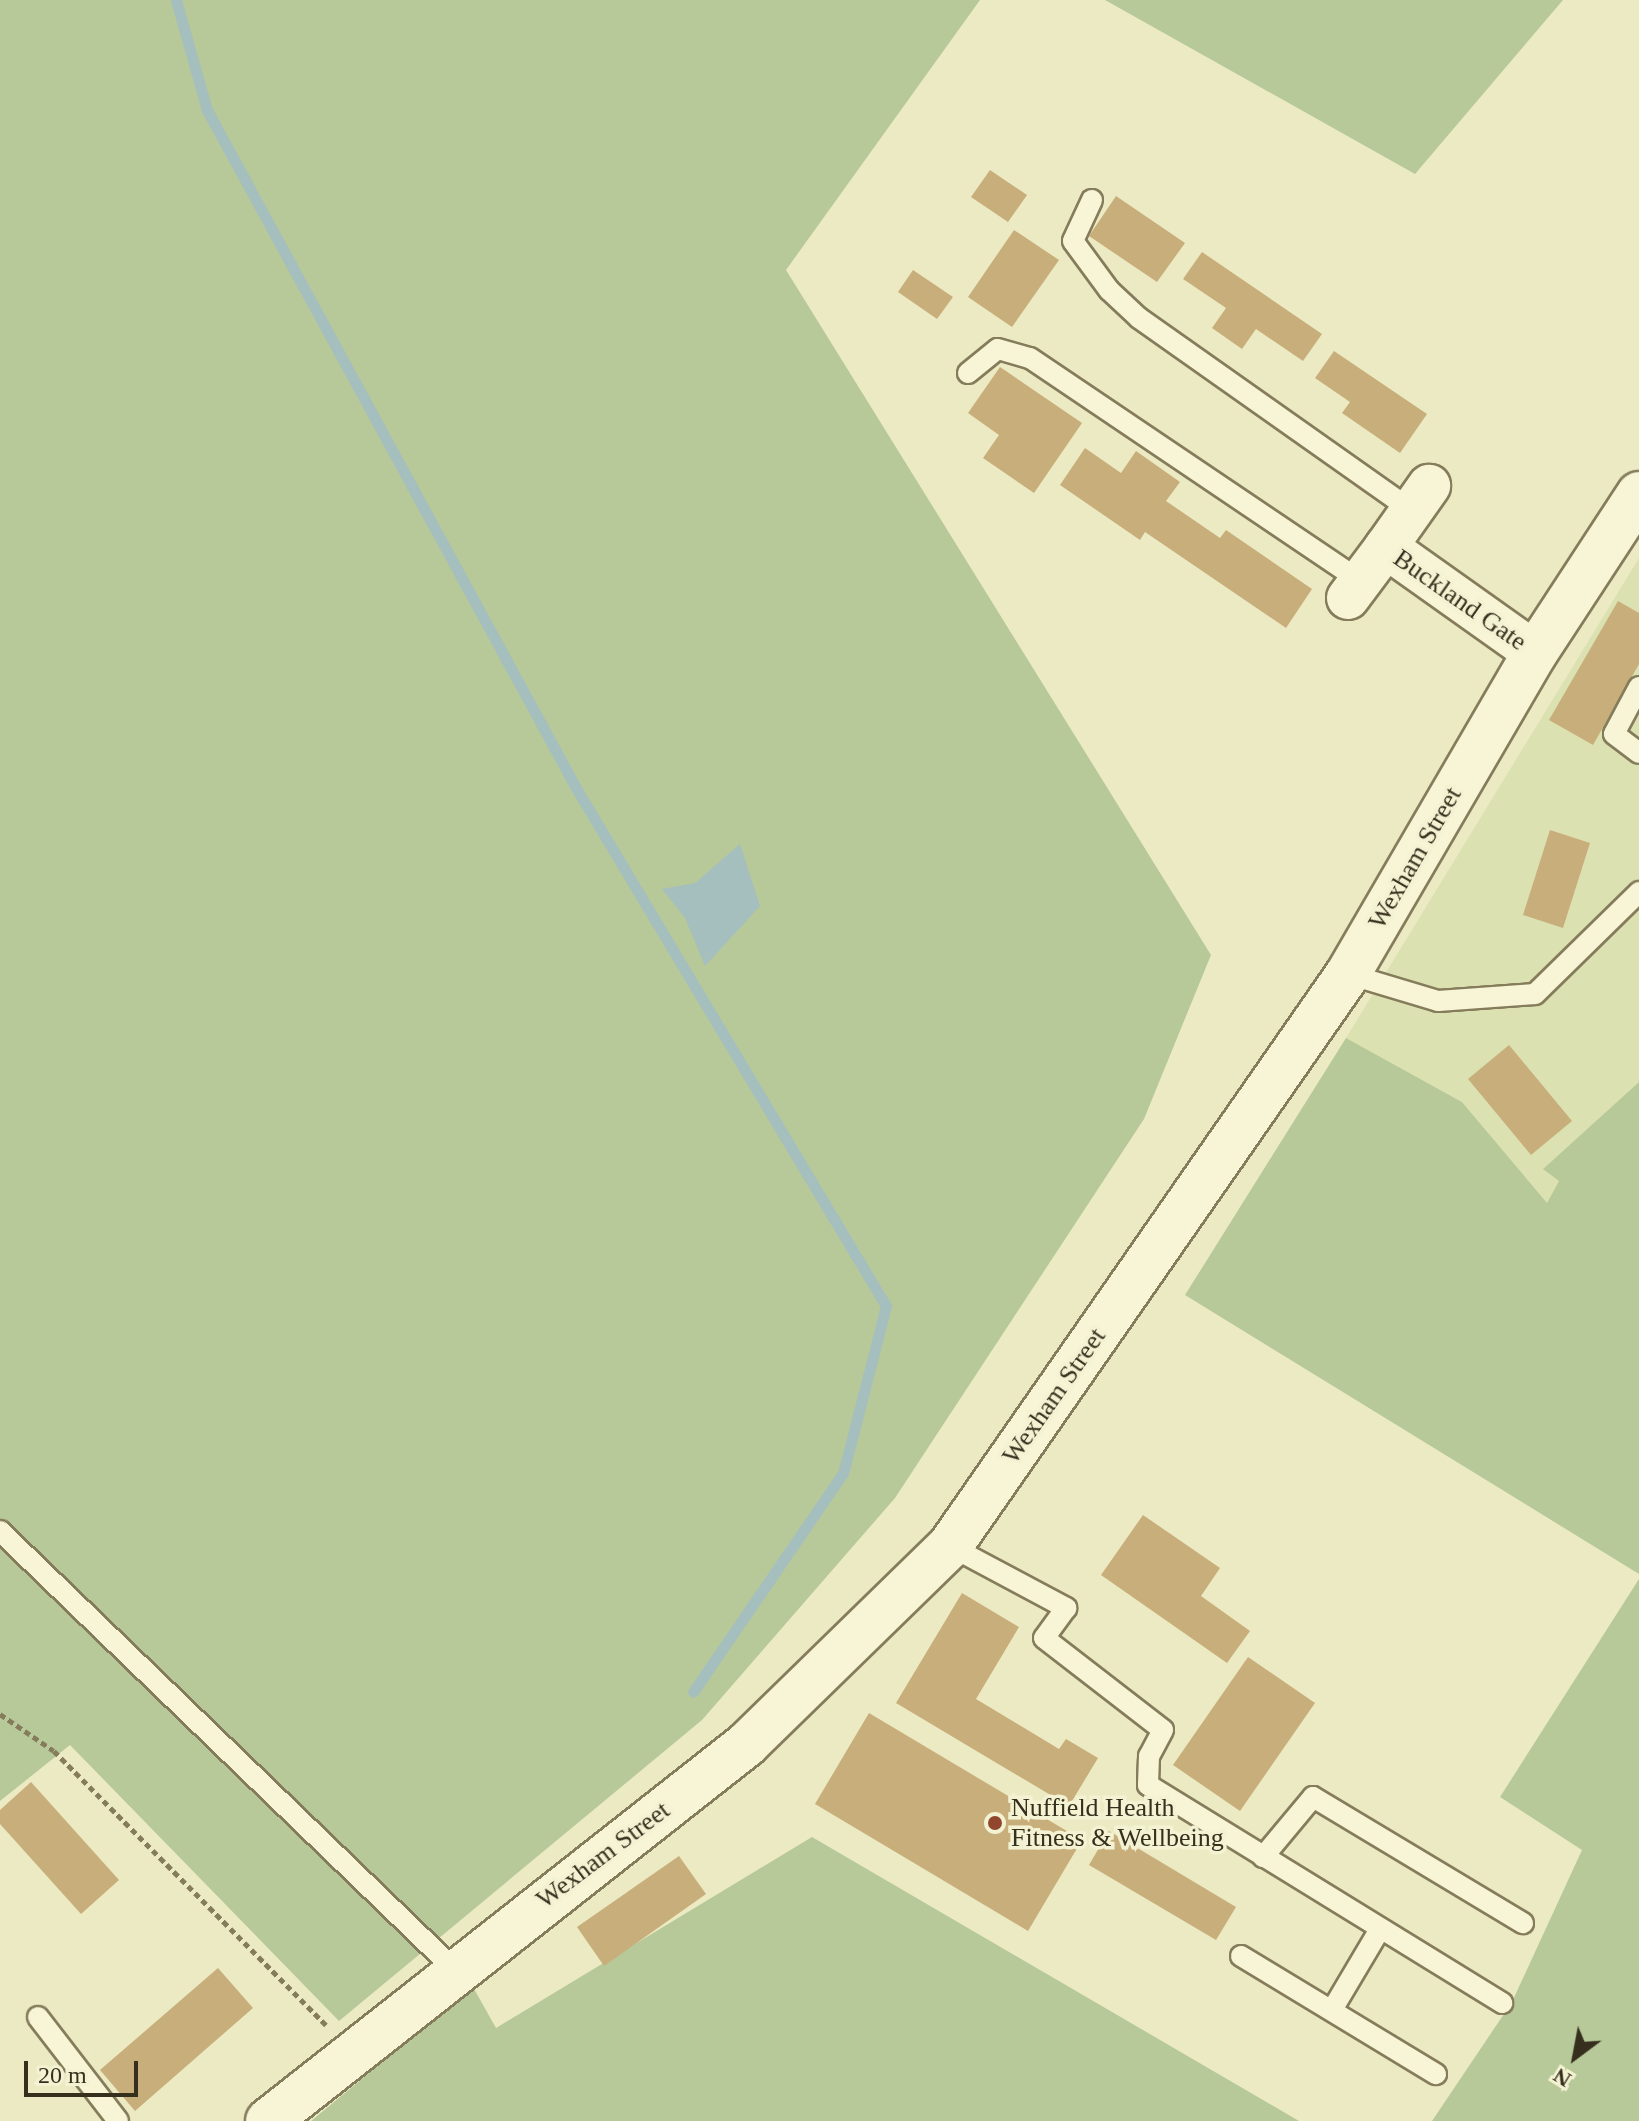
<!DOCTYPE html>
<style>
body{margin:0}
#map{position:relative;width:1639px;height:2121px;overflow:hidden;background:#eceac3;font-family:"Times New Roman",serif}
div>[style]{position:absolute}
.farmland>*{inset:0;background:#dce1b1}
.green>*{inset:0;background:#b7c998}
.water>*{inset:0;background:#a5bfbe}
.stream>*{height:11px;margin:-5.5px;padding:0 5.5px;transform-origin:5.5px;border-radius:5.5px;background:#a5bfbe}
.building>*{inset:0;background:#c8ae7b}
.path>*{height:5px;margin-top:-2.5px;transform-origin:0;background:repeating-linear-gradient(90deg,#857c5b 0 6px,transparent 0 10px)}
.roads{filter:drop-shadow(2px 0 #857c5b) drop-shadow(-2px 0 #857c5b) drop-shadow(0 2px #857c5b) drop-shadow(0 -2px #857c5b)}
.lane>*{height:20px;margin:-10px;padding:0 10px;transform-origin:10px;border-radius:10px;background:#f7f5d6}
.street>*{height:42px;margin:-21px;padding:0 21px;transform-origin:21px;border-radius:21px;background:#f7f5d6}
.secondary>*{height:44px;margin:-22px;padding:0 22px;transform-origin:22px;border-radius:22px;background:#f7f5d6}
.dots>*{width:22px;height:22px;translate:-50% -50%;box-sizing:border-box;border:4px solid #f3f2d2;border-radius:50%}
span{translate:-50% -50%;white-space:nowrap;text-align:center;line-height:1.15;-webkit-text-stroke:7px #f3f2d2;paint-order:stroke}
.street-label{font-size:26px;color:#362f1e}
.poi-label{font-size:26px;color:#362f1e}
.left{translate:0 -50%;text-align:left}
.north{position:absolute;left:1535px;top:2017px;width:80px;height:80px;-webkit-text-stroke:6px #f3f2d2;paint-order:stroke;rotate:212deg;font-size:22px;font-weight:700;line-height:32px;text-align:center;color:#362f1e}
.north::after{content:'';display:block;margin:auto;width:28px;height:36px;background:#362f1e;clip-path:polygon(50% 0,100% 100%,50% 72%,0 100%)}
.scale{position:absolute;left:24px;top:2061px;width:114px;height:36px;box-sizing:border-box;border:4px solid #362f1e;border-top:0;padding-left:10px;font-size:24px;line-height:28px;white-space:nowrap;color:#362f1e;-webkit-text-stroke:6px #f3f2d2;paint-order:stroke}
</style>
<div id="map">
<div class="farmland">
<i style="clip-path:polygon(1639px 558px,1639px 1082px,1544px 1168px,1559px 1181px,1547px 1204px,1462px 1102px,1346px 1038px)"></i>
</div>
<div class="green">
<i style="clip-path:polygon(0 0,980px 0,786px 270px,1211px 955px,1144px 1119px,895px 1498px,702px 1720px,339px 2021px,70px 1745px,0 1801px)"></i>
<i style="clip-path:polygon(1105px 0,1563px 0,1415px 174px)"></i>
<i style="clip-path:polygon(1346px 1038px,1462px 1102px,1547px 1203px,1559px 1181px,1543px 1169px,1639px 1082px,1639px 1574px,1185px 1295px)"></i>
<i style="clip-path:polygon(1639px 1579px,1639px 2121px,1432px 2121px,1512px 2002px,1582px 1850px,1500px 1797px)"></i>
<i style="clip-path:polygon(812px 1837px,1299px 2121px,311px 2121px,473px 1987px,496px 2028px)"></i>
</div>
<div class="water">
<i style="clip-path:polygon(740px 844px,760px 906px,705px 966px,685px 918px,662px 889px,695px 883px)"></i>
</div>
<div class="stream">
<i style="left:176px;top:0;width:114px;rotate:74.3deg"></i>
<i style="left:207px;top:110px;width:772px;rotate:61.44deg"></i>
<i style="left:576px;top:788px;width:604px;rotate:59.1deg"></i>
<i style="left:886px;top:1306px;width:172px;rotate:104.4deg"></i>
<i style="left:843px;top:1473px;width:265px;rotate:124.4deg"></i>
</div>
<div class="building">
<i style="clip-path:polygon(990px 170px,1027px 195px,1008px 222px,971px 197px)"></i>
<i style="clip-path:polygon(1116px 196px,1185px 243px,1157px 282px,1089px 236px)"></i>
<i style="clip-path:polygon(1014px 230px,1059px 260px,1012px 327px,968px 297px)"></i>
<i style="clip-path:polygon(1202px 252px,1322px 334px,1303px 361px,1256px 329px,1242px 349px,1212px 328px,1226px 308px,1183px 279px)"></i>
<i style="clip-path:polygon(913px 270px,953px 297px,937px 319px,898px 292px)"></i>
<i style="clip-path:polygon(1334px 351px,1427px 414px,1400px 453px,1342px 413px,1350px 402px,1315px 378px)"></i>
<i style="clip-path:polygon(1000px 367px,1082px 423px,1034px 493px,983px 458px,999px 435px,968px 413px)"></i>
<i style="clip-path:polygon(1085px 448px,1121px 473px,1136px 451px,1180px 482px,1166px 501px,1220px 538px,1226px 530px,1312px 589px,1286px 628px,1145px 532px,1140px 540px,1060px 485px)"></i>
<i style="clip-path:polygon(1618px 601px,1639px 613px,1639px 664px,1593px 745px,1549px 720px)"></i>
<i style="clip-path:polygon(1550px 830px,1590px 843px,1563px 928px,1523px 915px)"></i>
<i style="clip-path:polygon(1509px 1045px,1572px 1121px,1531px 1155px,1468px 1079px)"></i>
<i style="clip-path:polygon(1143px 1515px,1220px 1568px,1201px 1596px,1250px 1631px,1227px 1663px,1101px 1575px)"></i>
<i style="clip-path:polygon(962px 1593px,1019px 1627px,976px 1699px,1059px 1749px,1066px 1739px,1098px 1758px,1069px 1806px,896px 1703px)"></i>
<i style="clip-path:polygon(1248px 1657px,1315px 1703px,1240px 1811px,1173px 1765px)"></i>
<i style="clip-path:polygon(869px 1713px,1082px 1840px,1028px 1931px,815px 1804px)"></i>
<i style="clip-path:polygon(31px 1782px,119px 1880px,81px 1914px,0 1824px,0 1810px)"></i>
<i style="clip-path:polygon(1109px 1831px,1236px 1907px,1216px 1940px,1089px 1865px)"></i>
<i style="clip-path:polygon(679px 1856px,706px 1894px,604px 1966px,577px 1927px)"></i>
<i style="clip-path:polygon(218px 1968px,253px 2008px,135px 2111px,100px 2070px)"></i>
</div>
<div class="path">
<i style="left:0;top:1714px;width:65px;rotate:34.4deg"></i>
<i style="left:54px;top:1751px;width:386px;rotate:45.2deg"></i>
</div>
<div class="roads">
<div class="lane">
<i style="left:1092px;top:200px;width:45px;rotate:114.9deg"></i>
<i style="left:1073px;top:241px;width:61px;rotate:53.7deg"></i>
<i style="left:1109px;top:290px;width:41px;rotate:43deg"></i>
<i style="left:1139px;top:318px;width:333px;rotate:35.2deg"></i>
<i style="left:968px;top:373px;width:38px;rotate:-39deg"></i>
<i style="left:998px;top:349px;width:33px;rotate:16deg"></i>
<i style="left:1030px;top:358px;width:399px;rotate:34deg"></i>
<i style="left:1639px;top:687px;width:53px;rotate:118deg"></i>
<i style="left:1614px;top:734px;width:31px;rotate:37deg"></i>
<i style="left:1348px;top:974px;width:94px;rotate:16.7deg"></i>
<i style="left:1438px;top:1001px;width:97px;rotate:-4.1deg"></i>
<i style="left:1535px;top:994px;width:146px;rotate:-44.4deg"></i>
<i style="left:0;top:1531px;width:631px;rotate:43.97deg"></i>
<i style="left:950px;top:1546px;width:132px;rotate:28.1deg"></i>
<i style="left:1066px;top:1608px;width:37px;rotate:126deg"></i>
<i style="left:1044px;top:1638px;width:150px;rotate:37.7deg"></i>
<i style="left:1163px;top:1730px;width:30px;rotate:118deg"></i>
<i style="left:1149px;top:1756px;width:29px;rotate:92deg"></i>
<i style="left:1148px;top:1785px;width:416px;rotate:31.6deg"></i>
<i style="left:1263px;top:1857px;width:78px;rotate:-50.2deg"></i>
<i style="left:1313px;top:1797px;width:245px;rotate:31deg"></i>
<i style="left:1241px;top:1956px;width:228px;rotate:31.2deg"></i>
<i style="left:1332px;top:2010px;width:94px;rotate:-59.3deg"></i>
<i style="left:38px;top:2017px;width:131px;rotate:52.4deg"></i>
</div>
<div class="street">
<i style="left:1386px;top:547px;width:75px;rotate:-54.8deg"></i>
<i style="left:1348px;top:598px;width:64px;rotate:-53.3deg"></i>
<i style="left:1386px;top:547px;width:183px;rotate:35.4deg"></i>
</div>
<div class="secondary">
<i style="left:268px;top:2121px;width:610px;rotate:-38.2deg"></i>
<i style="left:747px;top:1744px;width:284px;rotate:-44.3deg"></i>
<i style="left:950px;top:1546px;width:697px;rotate:-55.17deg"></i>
<i style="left:1348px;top:974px;width:371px;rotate:-59.8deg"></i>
<i style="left:1535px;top:653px;width:190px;rotate:-56.8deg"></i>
</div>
</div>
<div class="dots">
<i style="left:995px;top:1823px;background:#91462e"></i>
</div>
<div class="street-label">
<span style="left:1460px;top:600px;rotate:35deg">Buckland Gate</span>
<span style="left:1415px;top:858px;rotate:-60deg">Wexham Street</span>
<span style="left:1054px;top:1396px;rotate:-55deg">Wexham Street</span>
<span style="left:603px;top:1855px;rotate:-37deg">Wexham Street</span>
</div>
<div class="poi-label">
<span class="left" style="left:1011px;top:1823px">Nuffield Health<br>Fitness &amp; Wellbeing</span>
</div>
<div class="north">N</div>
<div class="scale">20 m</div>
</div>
